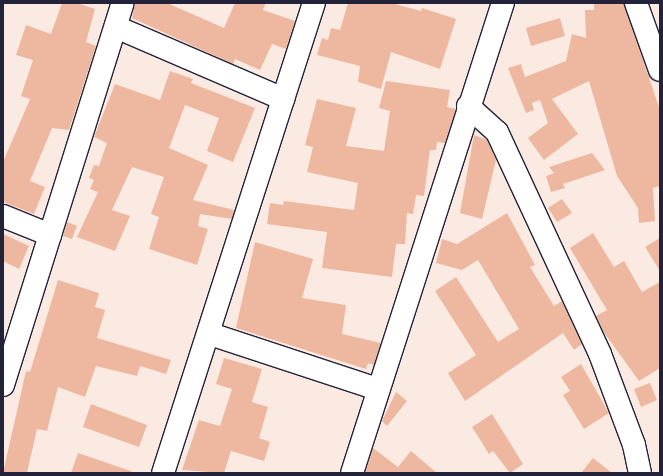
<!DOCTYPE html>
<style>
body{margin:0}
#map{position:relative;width:663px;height:476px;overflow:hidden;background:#faeae2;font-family:"Patrick Hand",sans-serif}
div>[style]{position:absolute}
.building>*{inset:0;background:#edb89f}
.roads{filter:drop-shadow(1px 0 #22223b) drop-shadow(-1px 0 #22223b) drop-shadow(0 1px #22223b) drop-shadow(0 -1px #22223b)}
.minor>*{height:22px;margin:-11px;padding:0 11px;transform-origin:11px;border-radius:11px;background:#fff}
span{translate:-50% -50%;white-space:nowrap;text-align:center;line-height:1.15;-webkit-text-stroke:4px #fff;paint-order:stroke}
.frame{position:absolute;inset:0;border:4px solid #22223b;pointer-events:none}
</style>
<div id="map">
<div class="building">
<i style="clip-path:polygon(62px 3px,77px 3px,95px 9px,86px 42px,96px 46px,69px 130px,52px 128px,30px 181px,45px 187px,34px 214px,3px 202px,3px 162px,30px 99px,21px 96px,33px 60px,16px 55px,26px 25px,51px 34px)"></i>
<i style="clip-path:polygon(135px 3px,167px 3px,224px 28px,235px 3px,266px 3px,263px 10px,295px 21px,286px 49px,272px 44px,260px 70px,235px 59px,233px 64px,132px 18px)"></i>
<i style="clip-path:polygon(348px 3px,391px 3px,421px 11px,422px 8px,456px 19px,440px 69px,391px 52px,381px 89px,358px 82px,360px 66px,317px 55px,322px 38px,328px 40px,331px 28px,340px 30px)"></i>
<i style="clip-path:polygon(594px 4px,624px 4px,660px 110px,660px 186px,653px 188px,655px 221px,639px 223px,638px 208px,617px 176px,589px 81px,552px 99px,578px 134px,544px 160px,528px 138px,548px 123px,540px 100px,532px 103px,534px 110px,526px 113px,508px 68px,521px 64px,525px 77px,566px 61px,572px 34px,586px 38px,585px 10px,594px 10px)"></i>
<i style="clip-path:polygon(560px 18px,565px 36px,531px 46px,526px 28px)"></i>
<i style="clip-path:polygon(170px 71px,193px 79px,191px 83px,255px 108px,233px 162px,207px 151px,219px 118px,185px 105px,169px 148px,208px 165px,193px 200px,234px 210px,232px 219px,200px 214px,198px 226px,208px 229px,197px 265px,149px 249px,159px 217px,151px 214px,164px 177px,132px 167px,112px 210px,130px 216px,115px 251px,77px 237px,98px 192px,90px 189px,94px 180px,89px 178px,94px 165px,99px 166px,107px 143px,94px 137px,115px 84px,160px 100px)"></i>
<i style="clip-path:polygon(386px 81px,450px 90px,447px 107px,456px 109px,445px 143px,437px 142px,436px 150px,430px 150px,424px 196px,416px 195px,413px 214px,407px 213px,405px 244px,396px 244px,392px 277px,322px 268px,327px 232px,267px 224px,270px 203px,283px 205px,284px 201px,354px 210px,358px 183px,307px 172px,313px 147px,305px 145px,317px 99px,356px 108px,346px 146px,384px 151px,390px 111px,379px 108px)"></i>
<i style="clip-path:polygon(474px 135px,487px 140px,496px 160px,482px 219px,460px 213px)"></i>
<i style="clip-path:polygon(592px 153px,605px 170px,563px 184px,565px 188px,551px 192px,546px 176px,554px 173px,549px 167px)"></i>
<i style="clip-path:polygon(562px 199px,572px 213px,557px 222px,548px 208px)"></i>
<i style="clip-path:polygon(507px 213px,535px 265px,530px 267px,554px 306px,562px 301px,582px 344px,574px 350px,563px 333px,465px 401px,448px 373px,476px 355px,435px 291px,456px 277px,498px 342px,519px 329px,478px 260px,462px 270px,436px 263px,442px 239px,457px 244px)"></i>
<i style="clip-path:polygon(67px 222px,77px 226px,72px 239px,63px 236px)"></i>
<i style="clip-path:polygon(593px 233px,614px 267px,624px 261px,642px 292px,660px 282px,660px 368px,639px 381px,603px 331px,596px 316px,607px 310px,570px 248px)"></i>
<i style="clip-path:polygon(3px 234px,29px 246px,19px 269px,3px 261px)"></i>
<i style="clip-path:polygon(660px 238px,660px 271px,645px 247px)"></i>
<i style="clip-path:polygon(255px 242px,313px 259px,302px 298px,346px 305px,342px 334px,381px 343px,374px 365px,368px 363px,366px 369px,236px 328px)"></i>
<i style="clip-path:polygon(58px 280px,99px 293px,95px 307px,105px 310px,97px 338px,171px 360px,166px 374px,140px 366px,137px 376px,96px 366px,85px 397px,58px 387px,47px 431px,37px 429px,27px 473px,3px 473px,26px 371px,30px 372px)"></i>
<i style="clip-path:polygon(224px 358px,262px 369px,252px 402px,268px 407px,259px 438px,270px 442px,264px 461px,231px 451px,224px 473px,182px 470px,199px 420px,220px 426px,232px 389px,216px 384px)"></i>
<i style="clip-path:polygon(581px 364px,609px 413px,584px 429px,563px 395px,570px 391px,561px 377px)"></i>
<i style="clip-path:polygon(650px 383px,657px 400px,641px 407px,634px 389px)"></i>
<i style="clip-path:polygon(396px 392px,407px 401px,387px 426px,382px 421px)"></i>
<i style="clip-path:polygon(91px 404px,147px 425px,139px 447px,83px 427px)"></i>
<i style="clip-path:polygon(492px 414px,523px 464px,510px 473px,493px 451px,489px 454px,472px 427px)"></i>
<i style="clip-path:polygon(373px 448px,398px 467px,411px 451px,437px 473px,365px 473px)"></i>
<i style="clip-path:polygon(78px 453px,131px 471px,131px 473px,71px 473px)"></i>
<i style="clip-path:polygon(593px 458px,612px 473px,581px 473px)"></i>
</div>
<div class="roads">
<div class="minor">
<i style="left:636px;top:3px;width:71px;rotate:70.3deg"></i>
<i style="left:116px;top:27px;width:182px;rotate:23.3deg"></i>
<i style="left:468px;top:106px;width:39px;rotate:42deg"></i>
<i style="left:497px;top:132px;width:245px;rotate:65.1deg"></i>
<i style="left:600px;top:354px;width:97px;rotate:69.5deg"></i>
<i style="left:634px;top:445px;width:29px;rotate:78deg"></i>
<i style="left:3px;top:216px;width:51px;rotate:22deg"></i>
<i style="left:210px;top:334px;width:176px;rotate:18.2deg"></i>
<i style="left:3px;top:385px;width:400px;rotate:-72.6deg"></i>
<i style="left:163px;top:473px;width:494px;rotate:-72.2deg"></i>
<i style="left:352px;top:473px;width:494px;rotate:-72.2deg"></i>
</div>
</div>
<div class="frame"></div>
</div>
